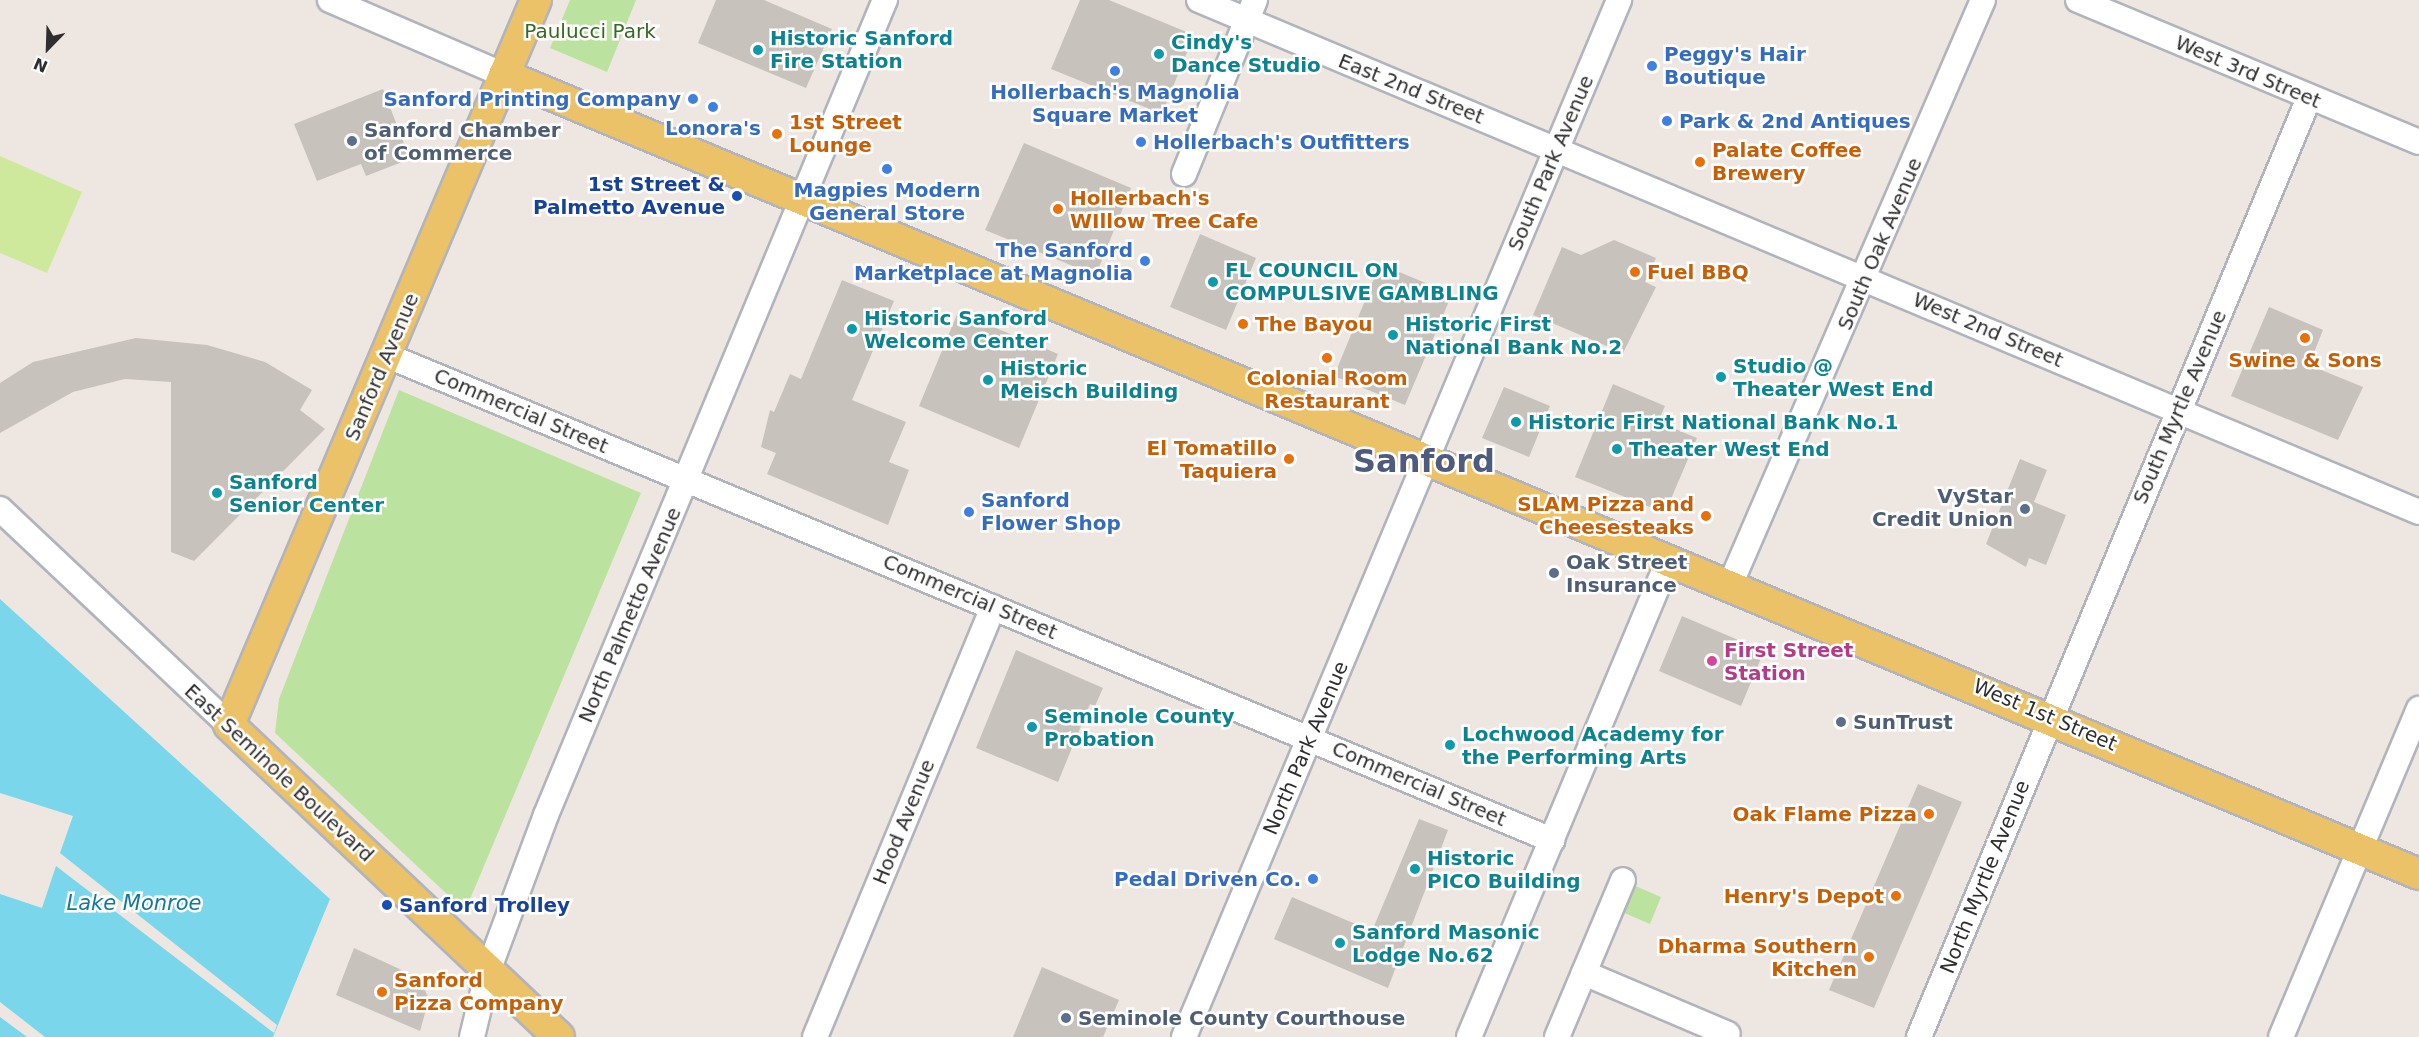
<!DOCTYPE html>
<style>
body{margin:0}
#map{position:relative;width:2419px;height:1037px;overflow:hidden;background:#eee7e1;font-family:"DejaVu Sans",sans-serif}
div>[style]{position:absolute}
.green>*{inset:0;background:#bce2a0}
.pitch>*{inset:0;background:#cfe99c}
.water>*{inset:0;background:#79d6eb}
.pier>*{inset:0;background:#eee7e1}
.building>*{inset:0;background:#c7c2bc}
.roads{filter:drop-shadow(2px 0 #b1b4bd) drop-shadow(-2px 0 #b1b4bd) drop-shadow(0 2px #b1b4bd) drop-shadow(0 -2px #b1b4bd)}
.minor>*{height:24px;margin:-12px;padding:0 12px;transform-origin:12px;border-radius:12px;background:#fff}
.major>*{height:30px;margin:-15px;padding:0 15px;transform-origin:15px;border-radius:15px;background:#ecc268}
.dots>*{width:16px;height:16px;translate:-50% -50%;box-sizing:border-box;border:3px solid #fff;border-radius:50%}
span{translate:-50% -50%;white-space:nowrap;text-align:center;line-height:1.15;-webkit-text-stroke:5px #fff;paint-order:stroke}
.park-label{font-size:20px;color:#346a1e}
.culture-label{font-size:20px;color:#0d838f;font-weight:700}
.left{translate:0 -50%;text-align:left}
.shop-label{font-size:20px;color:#366cbe;font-weight:700}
.right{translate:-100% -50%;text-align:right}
.street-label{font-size:20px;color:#2e2e2e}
.food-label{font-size:20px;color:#c56008;font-weight:700}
.service-label{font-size:20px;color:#4e5e75;font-weight:700}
.transit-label{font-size:20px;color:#164399;font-weight:700}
.hotel-label{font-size:20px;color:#b23c85;font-weight:700}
.water-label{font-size:21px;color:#13799c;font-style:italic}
.town-label{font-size:32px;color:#4f5b7d;font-weight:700}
.north{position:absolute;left:18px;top:18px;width:60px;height:60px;-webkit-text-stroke:4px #fff;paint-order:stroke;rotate:203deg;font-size:16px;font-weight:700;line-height:24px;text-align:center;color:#2e2e2e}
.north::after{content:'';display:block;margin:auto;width:21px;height:27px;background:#2e2e2e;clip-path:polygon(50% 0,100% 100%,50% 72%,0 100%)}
</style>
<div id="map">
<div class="green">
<i style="clip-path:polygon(570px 0,636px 0,607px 72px,550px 48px)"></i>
<i style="clip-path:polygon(399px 390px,641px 493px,465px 911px,275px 733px,279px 699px)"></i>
<i style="clip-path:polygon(1626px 882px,1661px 897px,1650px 924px,1615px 909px)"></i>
</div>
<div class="pitch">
<i style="clip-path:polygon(0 156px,82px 192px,47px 273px,0 253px)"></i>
</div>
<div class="water">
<i style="clip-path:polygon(0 599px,330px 899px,273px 1037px,0 1037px)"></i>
</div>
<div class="pier">
<i style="clip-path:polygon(0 793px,73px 816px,60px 853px,277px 1025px,274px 1033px,56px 866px,42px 908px,0 894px)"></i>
<i style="clip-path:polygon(0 1002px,45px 1037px,27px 1037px,0 1017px)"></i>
</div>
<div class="building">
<i style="clip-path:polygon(716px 0,764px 0,832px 29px,806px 88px,698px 43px)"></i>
<i style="clip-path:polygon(1080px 0,1109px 0,1194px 35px,1162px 114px,1051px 69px)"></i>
<i style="clip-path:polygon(383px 89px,410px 159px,366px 176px,361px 164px,317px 181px,294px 124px)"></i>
<i style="clip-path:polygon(1024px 143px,1131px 188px,1098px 270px,1090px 273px,985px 230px)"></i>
<i style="clip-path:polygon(1200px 234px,1256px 258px,1226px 330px,1170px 307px)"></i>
<i style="clip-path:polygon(1614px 240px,1656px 258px,1645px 282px,1656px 287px,1623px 353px,1533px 315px,1562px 247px,1581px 255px)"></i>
<i style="clip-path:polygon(1380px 264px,1452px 294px,1405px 405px,1334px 376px)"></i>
<i style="clip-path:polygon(842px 280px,894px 301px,852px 400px,906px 422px,889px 462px,909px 470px,888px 525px,767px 474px,776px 453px,761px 447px,770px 410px,774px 412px,790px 374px,801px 379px)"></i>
<i style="clip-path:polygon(2269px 307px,2323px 330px,2309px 365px,2363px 387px,2338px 440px,2231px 396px)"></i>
<i style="clip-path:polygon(958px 312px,1058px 354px,1019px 448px,919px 406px)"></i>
<i style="clip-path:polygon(136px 338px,207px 345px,265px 362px,312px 390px,300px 410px,325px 429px,194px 561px,171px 552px,171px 382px,125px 379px,73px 392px,0 433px,0 383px,33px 362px)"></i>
<i style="clip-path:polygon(1613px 384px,1665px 406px,1658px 422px,1697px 438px,1665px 513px,1575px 477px)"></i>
<i style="clip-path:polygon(1504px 387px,1550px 406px,1529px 457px,1482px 438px)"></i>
<i style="clip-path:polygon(2020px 459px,2047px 470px,2034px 502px,2066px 515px,2046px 565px,2029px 558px,2026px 567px,1986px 544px)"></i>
<i style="clip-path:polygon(1682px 616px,1764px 651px,1741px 706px,1659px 671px)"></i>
<i style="clip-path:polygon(1016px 650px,1103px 688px,1095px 706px,1090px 704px,1058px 782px,976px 748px)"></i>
<i style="clip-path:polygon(1918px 784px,1962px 802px,1874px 1008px,1829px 990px)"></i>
<i style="clip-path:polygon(1419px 819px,1448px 830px,1388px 988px,1274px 939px,1292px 897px,1372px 931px)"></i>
<i style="clip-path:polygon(354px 948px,419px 978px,429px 999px,420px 1031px,336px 995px)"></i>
<i style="clip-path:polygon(1042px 967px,1119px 1000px,1103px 1037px,1013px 1037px)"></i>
</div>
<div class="roads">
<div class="minor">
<i style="left:330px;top:0;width:189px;rotate:23.3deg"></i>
<i style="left:1199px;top:0;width:1323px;rotate:22.77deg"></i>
<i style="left:2078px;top:0;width:369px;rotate:22.6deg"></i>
<i style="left:1184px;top:174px;width:188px;rotate:-67.8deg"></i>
<i style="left:388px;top:356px;width:1261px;rotate:22.58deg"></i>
<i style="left:0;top:509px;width:315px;rotate:43.3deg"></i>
<i style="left:1730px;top:585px;width:637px;rotate:-66.61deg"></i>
<i style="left:1584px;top:973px;width:156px;rotate:23deg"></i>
<i style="left:472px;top:1037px;width:68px;rotate:-76.4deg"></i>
<i style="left:488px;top:971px;width:166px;rotate:-69.6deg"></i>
<i style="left:546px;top:815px;width:883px;rotate:-67.42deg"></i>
<i style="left:815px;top:1037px;width:465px;rotate:-67.5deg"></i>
<i style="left:1184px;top:1037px;width:1125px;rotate:-67.24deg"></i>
<i style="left:1469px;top:1037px;width:518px;rotate:-67.3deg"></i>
<i style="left:1557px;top:1037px;width:170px;rotate:-67.2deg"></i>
<i style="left:1919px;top:1037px;width:1017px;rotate:-67.45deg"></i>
<i style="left:2281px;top:1037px;width:356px;rotate:-67.2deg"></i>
</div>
<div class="major">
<i style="left:536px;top:0;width:787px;rotate:112.95deg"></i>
<i style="left:229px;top:725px;width:454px;rotate:43.4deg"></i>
<i style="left:504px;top:75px;width:2075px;rotate:22.65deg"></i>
</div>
</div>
<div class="dots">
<i style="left:758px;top:50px;background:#0f9aa8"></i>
<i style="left:1159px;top:54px;background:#0f9aa8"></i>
<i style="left:1652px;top:66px;background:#3f7fe0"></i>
<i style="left:1115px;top:71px;background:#3f7fe0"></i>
<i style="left:693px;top:99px;background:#3f7fe0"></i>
<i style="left:713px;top:107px;background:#3f7fe0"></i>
<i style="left:1667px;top:121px;background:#3f7fe0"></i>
<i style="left:777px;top:134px;background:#e8710a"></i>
<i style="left:352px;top:141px;background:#5c6f8a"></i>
<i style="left:1141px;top:142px;background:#3f7fe0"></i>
<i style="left:1700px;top:162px;background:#e8710a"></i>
<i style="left:887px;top:169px;background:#3f7fe0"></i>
<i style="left:737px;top:196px;background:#1a4fb4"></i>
<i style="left:1058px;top:209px;background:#e8710a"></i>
<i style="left:1145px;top:261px;background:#3f7fe0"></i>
<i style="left:1635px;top:272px;background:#e8710a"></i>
<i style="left:1213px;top:282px;background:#0f9aa8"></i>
<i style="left:1243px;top:324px;background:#e8710a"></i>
<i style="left:852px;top:329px;background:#0f9aa8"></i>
<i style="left:1393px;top:335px;background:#0f9aa8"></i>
<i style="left:2305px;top:338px;background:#e8710a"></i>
<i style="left:1327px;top:358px;background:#e8710a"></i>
<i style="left:1721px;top:377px;background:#0f9aa8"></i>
<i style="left:988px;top:380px;background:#0f9aa8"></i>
<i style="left:1516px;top:422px;background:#0f9aa8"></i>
<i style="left:1617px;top:449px;background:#0f9aa8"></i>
<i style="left:1289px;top:459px;background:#e8710a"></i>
<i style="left:217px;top:493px;background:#0f9aa8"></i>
<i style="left:2025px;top:509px;background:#5c6f8a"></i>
<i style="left:969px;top:512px;background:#3f7fe0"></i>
<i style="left:1706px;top:516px;background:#e8710a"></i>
<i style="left:1554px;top:573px;background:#5c6f8a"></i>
<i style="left:1712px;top:661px;background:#d1479c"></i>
<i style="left:1841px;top:722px;background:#5c6f8a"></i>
<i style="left:1032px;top:727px;background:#0f9aa8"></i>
<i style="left:1450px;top:745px;background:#0f9aa8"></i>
<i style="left:1929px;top:814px;background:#e8710a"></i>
<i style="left:1415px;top:869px;background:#0f9aa8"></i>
<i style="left:1313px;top:879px;background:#3f7fe0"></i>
<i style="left:1896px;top:896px;background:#e8710a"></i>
<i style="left:387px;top:905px;background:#1a4fb4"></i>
<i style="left:1340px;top:943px;background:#0f9aa8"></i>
<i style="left:1869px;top:957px;background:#e8710a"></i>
<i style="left:382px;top:992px;background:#e8710a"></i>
<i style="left:1066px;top:1018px;background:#5c6f8a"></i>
</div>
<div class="park-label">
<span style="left:590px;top:31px">Paulucci Park</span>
</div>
<div class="culture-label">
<span class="left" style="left:770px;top:50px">Historic Sanford<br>Fire Station</span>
<span class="left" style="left:1171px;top:54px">Cindy's<br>Dance Studio</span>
<span class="left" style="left:1225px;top:282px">FL COUNCIL ON<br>COMPULSIVE GAMBLING</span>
<span class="left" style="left:864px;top:330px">Historic Sanford<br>Welcome Center</span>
<span class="left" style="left:1405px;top:336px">Historic First<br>National Bank No.2</span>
<span class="left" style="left:1733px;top:378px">Studio @<br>Theater West End</span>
<span class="left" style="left:1000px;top:380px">Historic<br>Meisch Building</span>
<span class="left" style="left:1528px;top:422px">Historic First National Bank No.1</span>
<span class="left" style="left:1629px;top:449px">Theater West End</span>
<span class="left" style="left:229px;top:494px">Sanford<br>Senior Center</span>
<span class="left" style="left:1044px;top:728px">Seminole County<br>Probation</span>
<span class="left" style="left:1462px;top:746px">Lochwood Academy for<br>the Performing Arts</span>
<span class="left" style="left:1427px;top:870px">Historic<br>PICO Building</span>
<span class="left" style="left:1352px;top:944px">Sanford Masonic<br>Lodge No.62</span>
</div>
<div class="shop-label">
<span class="left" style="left:1664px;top:66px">Peggy's Hair<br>Boutique</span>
<span style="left:1115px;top:104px">Hollerbach's Magnolia<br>Square Market</span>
<span class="right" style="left:681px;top:99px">Sanford Printing Company</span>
<span class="left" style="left:1679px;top:121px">Park &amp; 2nd Antiques</span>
<span style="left:713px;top:128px">Lonora's</span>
<span class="left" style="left:1153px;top:142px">Hollerbach's Outfitters</span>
<span style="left:887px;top:202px">Magpies Modern<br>General Store</span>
<span class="right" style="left:1133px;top:262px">The Sanford<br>Marketplace at Magnolia</span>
<span class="left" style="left:981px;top:512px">Sanford<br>Flower Shop</span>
<span class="right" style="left:1301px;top:879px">Pedal Driven Co.</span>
</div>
<div class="street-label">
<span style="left:2248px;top:72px;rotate:23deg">West 3rd Street</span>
<span style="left:1411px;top:89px;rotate:22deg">East 2nd Street</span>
<span style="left:1551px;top:163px;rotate:-67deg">South Park Avenue</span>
<span style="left:1880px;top:244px;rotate:-67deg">South Oak Avenue</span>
<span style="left:1988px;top:330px;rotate:23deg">West 2nd Street</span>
<span style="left:382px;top:367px;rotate:-67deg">Sanford Avenue</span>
<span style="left:2180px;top:407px;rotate:-67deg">South Myrtle Avenue</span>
<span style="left:521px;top:411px;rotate:23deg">Commercial Street</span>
<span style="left:970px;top:597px;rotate:23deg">Commercial Street</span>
<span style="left:630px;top:615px;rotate:-67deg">North Palmetto Avenue</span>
<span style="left:2045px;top:715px;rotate:23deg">West 1st Street</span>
<span style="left:1306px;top:748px;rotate:-67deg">North Park Avenue</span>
<span style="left:279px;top:773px;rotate:43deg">East Seminole Boulevard</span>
<span style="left:1419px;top:784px;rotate:23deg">Commercial Street</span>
<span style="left:904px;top:822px;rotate:-68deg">Hood Avenue</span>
<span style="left:1985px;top:877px;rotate:-68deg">North Myrtle Avenue</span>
</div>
<div class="food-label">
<span class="left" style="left:789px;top:134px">1st Street<br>Lounge</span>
<span class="left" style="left:1712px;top:162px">Palate Coffee<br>Brewery</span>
<span class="left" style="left:1070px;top:210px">Hollerbach's<br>WIllow Tree Cafe</span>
<span class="left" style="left:1647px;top:272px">Fuel BBQ</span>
<span class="left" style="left:1255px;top:324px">The Bayou</span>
<span style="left:2305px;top:360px">Swine &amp; Sons</span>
<span style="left:1327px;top:390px">Colonial Room<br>Restaurant</span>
<span class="right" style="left:1277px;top:460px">El Tomatillo<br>Taquiera</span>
<span class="right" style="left:1694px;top:516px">SLAM Pizza and<br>Cheesesteaks</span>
<span class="right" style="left:1917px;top:814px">Oak Flame Pizza</span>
<span class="right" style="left:1884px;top:896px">Henry's Depot</span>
<span class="right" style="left:1857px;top:958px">Dharma Southern<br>Kitchen</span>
<span class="left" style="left:394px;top:992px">Sanford<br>Pizza Company</span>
</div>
<div class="service-label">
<span class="left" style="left:364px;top:142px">Sanford Chamber<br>of Commerce</span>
<span class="right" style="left:2013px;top:508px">VyStar<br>Credit Union</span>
<span class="left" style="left:1566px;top:574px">Oak Street<br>Insurance</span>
<span class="left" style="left:1853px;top:722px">SunTrust</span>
<span class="left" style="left:1078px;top:1018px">Seminole County Courthouse</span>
</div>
<div class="transit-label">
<span class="right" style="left:725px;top:196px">1st Street &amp;<br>Palmetto Avenue</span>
<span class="left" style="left:399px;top:905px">Sanford Trolley</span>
</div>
<div class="hotel-label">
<span class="left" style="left:1724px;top:662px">First Street<br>Station</span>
</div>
<div class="water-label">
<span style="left:134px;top:903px">Lake Monroe</span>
</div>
<div class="town-label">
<span style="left:1424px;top:461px">Sanford</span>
</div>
<div class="north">N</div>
</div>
